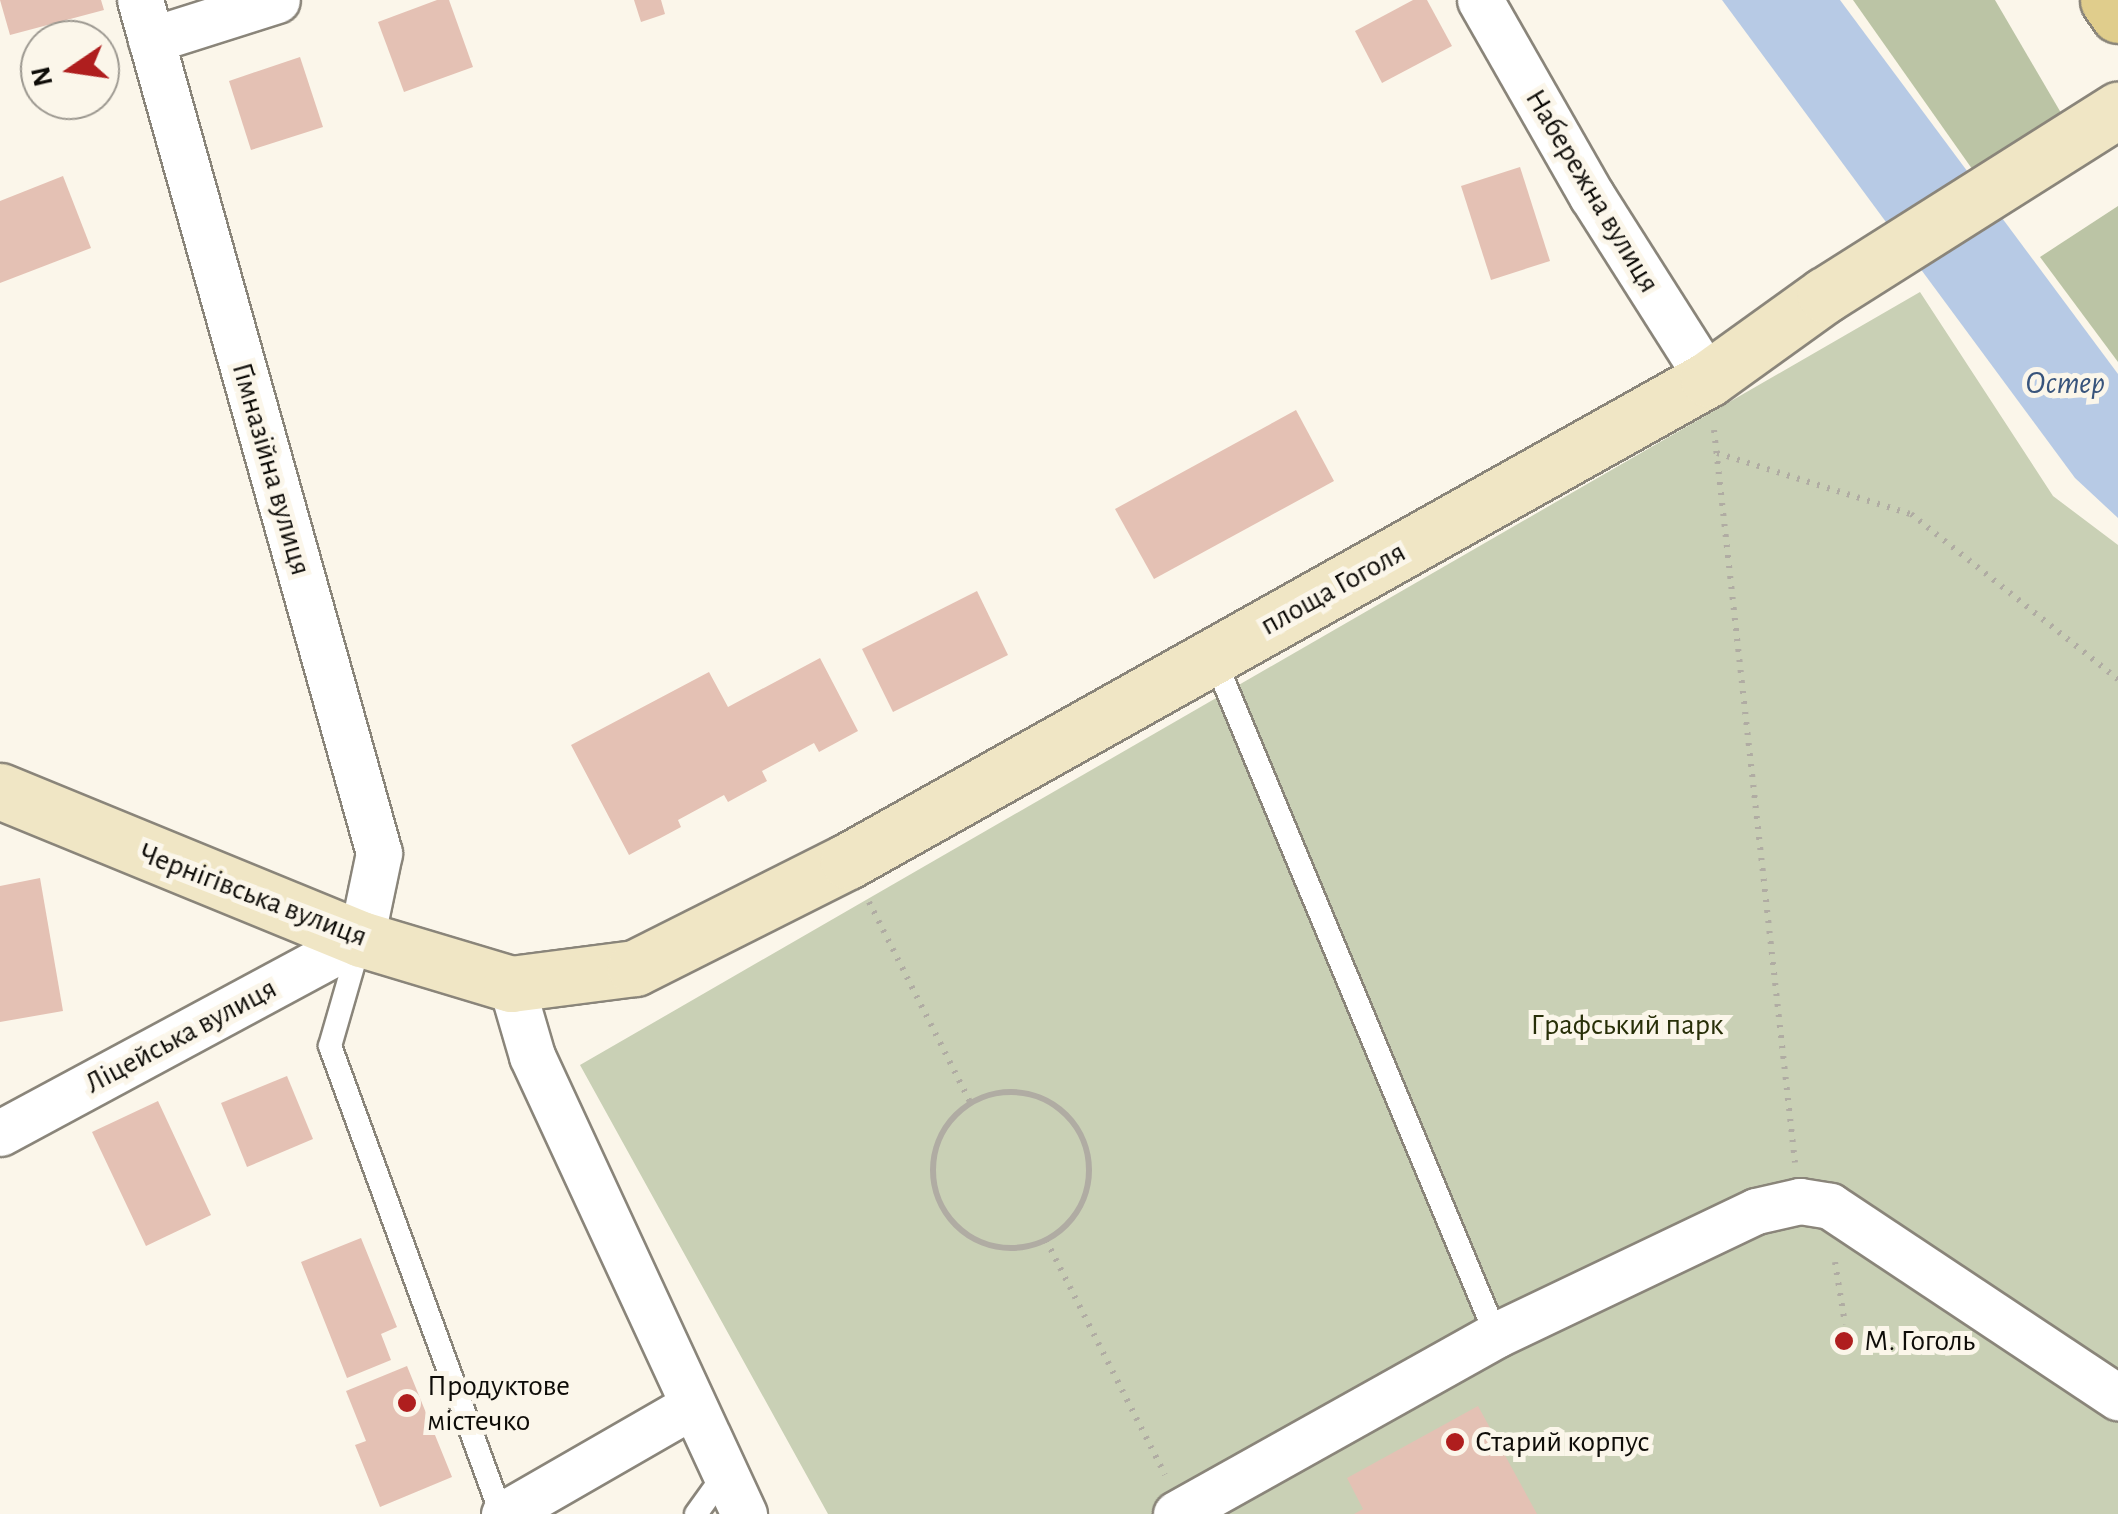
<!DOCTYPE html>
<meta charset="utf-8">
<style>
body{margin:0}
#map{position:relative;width:2118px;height:1514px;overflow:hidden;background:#fbf6ea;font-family:"Alegreya Sans",sans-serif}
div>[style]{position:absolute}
.green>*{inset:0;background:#c9d0b5}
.forest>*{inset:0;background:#bbc4a5}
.water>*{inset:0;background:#b7cae5}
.building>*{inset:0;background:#e4c1b4}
.path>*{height:6px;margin-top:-3px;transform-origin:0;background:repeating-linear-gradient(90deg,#b0aca3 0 2.5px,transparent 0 10.5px)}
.path>.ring{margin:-3px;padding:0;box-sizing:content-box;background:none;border:6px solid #b0aca3;border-radius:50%}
.roads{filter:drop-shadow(2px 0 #8a857a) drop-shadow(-2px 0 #8a857a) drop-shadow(0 2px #8a857a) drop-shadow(0 -2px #8a857a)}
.lane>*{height:22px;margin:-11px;padding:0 11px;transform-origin:11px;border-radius:11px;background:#fff}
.street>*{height:45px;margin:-22.5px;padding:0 22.5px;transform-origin:22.5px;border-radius:22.5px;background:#fff}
.secondary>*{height:55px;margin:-27.5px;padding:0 27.5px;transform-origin:27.5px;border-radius:27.5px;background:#f0e6c5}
.primary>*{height:55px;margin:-27.5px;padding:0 27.5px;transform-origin:27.5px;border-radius:27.5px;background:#e0cd8c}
.dots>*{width:28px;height:28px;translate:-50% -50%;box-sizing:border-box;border:5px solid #fbf6ea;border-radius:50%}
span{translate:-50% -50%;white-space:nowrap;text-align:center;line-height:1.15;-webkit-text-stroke:10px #fbf6ea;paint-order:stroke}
.street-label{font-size:30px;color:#0e0c08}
.park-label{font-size:30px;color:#282f08}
.poi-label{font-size:30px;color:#0e0c08}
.left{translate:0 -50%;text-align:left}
.water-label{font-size:32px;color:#38547c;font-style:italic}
.north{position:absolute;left:20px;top:20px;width:100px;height:100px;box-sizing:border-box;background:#fbf6ea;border:2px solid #9c9890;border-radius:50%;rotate:257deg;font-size:28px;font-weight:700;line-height:40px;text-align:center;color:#0e0c08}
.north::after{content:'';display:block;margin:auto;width:35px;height:45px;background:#af1e1e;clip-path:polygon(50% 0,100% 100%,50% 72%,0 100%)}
</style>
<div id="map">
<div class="green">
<i style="clip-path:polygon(1920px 292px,2053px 496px,2118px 545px,2118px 1514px,828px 1514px,580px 1065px)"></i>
</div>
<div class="forest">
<i style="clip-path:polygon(1853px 0,1995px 0,2071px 130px,1982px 183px)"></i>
<i style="clip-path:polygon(2118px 206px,2118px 362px,2040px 257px)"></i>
</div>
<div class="water">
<i style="clip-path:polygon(1722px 0,1840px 0,2118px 374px,2118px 518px,2075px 478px)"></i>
</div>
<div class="building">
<i style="clip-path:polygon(0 0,101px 0,104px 10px,10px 35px)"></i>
<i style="clip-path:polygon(437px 0,449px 0,473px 67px,404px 92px,378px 22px)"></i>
<i style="clip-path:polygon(634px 0,661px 0,665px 14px,641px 22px)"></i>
<i style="clip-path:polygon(1413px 0,1427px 0,1452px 46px,1382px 83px,1355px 31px)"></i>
<i style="clip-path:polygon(300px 57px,323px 127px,251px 150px,229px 81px)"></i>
<i style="clip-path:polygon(1520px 167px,1550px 261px,1491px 280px,1461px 186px)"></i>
<i style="clip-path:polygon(63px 176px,91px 248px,0 283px,0 201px)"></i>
<i style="clip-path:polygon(1296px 410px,1334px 481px,1154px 579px,1115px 509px)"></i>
<i style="clip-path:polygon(977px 591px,1008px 655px,893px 712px,862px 649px)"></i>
<i style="clip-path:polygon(820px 658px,858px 731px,819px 752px,814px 743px,762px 771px,767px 781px,728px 802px,724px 795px,678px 820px,681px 827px,629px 855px,571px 745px,709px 672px,728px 707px)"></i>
<i style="clip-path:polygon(40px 878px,63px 1011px,0 1022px,0 886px)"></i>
<i style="clip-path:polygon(287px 1076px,313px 1139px,247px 1167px,221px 1103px)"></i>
<i style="clip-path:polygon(158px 1101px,211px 1215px,146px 1246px,92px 1132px)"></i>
<i style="clip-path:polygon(361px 1238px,397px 1327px,381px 1334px,391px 1360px,347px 1378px,301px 1262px)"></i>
<i style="clip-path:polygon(407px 1366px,452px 1477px,380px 1507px,355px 1445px,366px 1441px,346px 1391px)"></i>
<i style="clip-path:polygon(1478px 1406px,1537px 1514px,1354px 1514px,1363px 1509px,1347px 1478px)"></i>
</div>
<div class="path">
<i style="left:1714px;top:430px;width:737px;rotate:83.69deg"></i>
<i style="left:1717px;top:453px;width:203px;rotate:17.5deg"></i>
<i style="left:1911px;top:514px;width:265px;rotate:38.6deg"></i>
<i style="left:869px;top:902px;width:224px;rotate:63.2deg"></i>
<i class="ring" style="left:933px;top:1092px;width:150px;height:150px"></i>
<i style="left:1046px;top:1240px;width:263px;rotate:63.1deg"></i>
<i style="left:1835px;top:1262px;width:63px;rotate:80.8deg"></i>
</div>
<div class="roads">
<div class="lane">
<i style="left:1213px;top:656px;width:736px;rotate:67.37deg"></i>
<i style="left:360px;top:942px;width:108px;rotate:106.1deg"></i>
<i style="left:330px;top:1046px;width:498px;rotate:69.9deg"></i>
<i style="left:696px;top:1514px;width:48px;rotate:-54.3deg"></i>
</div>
<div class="street">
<i style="left:1480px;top:0;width:226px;rotate:60.3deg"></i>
<i style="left:1592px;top:196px;width:217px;rotate:57.6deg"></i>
<i style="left:151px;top:40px;width:132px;rotate:-17.6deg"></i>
<i style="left:511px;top:984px;width:75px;rotate:73.7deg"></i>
<i style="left:532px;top:1056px;width:505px;rotate:65.16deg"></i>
<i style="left:0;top:1133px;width:410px;rotate:-28.3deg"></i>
<i style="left:361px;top:939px;width:88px;rotate:-78.2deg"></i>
<i style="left:379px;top:853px;width:886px;rotate:-105.65deg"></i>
<i style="left:504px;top:1514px;width:217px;rotate:-29.9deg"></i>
<i style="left:1176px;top:1514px;width:367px;rotate:-29.2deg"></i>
<i style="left:1496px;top:1335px;width:288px;rotate:-25.5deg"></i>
<i style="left:1756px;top:1211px;width:45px;rotate:-12.8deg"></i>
<i style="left:1800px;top:1201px;width:30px;rotate:9deg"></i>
<i style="left:1830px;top:1206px;width:346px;rotate:33.6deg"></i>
</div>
<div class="secondary">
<i style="left:0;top:791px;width:390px;rotate:22.3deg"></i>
<i style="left:361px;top:939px;width:157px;rotate:16.7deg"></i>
<i style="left:511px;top:984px;width:125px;rotate:-7.4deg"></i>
<i style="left:635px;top:968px;width:238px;rotate:-26.7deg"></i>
<i style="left:848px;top:861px;width:986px;rotate:-29.27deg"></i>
<i style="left:1708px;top:379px;width:144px;rotate:-35.7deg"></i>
<i style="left:1825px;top:295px;width:347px;rotate:-32.3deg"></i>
</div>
<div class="primary">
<i style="left:2108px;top:0;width:18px;rotate:56deg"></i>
</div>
</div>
<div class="dots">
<i style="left:1844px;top:1341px;background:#af1e1e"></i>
<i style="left:407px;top:1403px;background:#af1e1e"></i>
<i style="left:1455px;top:1442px;background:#af1e1e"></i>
</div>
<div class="street-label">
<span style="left:1592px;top:191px;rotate:59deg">Набережна вулиця</span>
<span style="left:271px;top:469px;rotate:74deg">Гімназійна вулиця</span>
<span style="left:1333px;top:589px;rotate:-29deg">площа Гоголя</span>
<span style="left:253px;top:895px;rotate:21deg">Чернігівська вулиця</span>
<span style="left:181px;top:1036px;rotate:-28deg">Ліцейська вулиця</span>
</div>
<div class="park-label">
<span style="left:1627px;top:1025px">Графський парк</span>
</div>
<div class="poi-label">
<span class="left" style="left:1864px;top:1341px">М. Гоголь</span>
<span class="left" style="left:427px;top:1403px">Продуктове<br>містечко</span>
<span class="left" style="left:1475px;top:1442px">Старий корпус</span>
</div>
<div class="water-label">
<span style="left:2065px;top:383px">Остер</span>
</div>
<div class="north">N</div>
</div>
